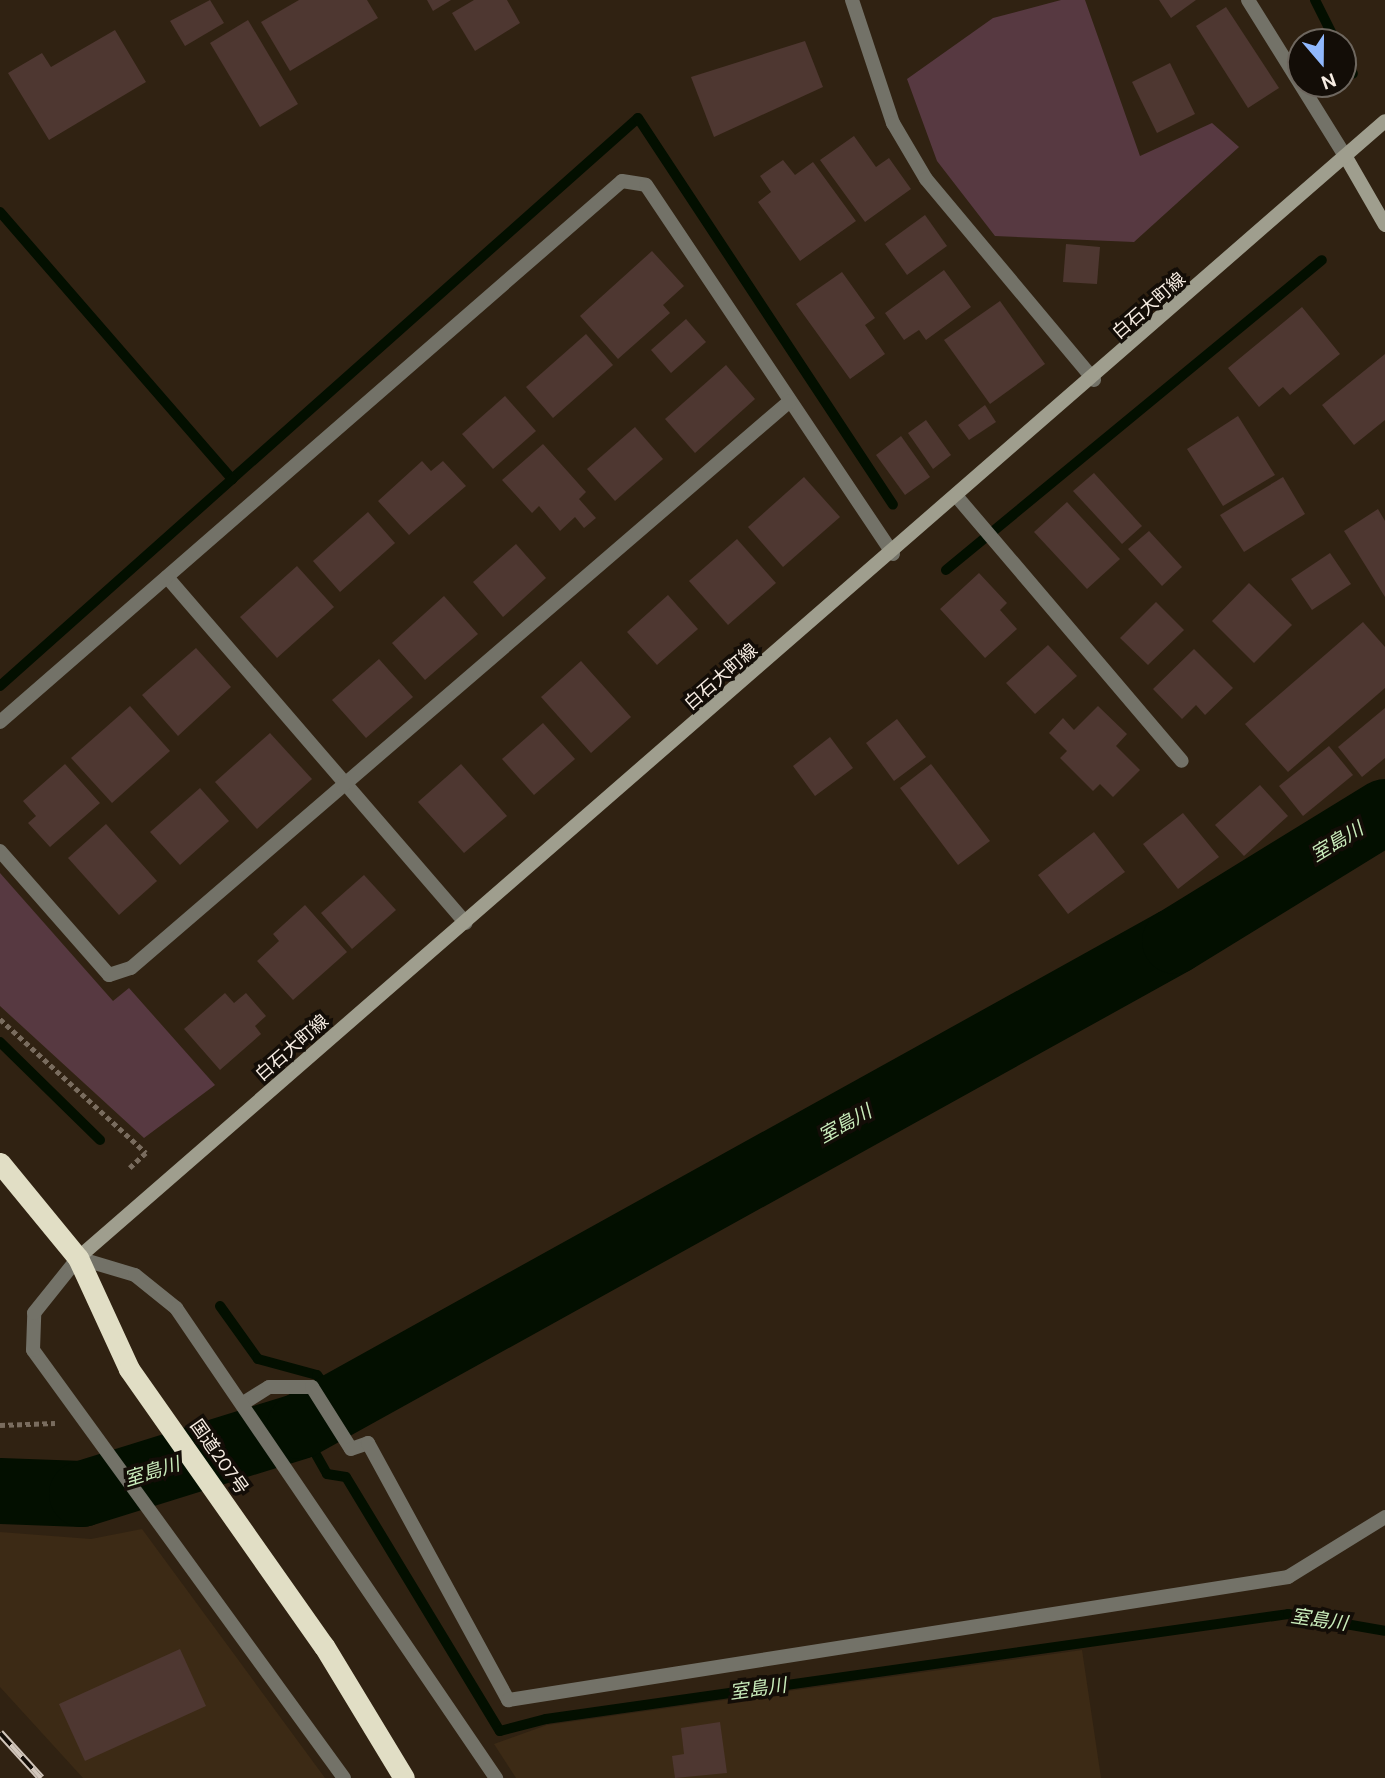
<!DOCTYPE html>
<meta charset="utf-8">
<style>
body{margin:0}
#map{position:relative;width:1385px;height:1778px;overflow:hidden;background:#302212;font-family:"DM Sans","Noto Sans JP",sans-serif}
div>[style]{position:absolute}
.built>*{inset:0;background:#3c2a15}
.green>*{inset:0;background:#573941}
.stream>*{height:10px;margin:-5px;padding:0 5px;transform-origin:5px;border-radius:5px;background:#030f00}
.river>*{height:66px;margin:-33px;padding:0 33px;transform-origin:33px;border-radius:33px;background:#030f00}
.building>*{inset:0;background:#4e3731}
.path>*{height:4.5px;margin-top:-2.25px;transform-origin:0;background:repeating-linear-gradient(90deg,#796c5e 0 5px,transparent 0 8.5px)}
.street>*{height:14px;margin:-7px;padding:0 7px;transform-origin:7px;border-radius:7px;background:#737268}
.secondary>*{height:14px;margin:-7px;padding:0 7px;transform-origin:7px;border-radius:7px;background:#9f9e8e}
.highway>*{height:21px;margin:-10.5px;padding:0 10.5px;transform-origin:10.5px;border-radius:10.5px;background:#e1dec5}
.rail>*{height:8px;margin-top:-4px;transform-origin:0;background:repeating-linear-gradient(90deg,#130d07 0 16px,#d1c6bb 0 32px);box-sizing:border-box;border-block:2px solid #d1c6bb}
span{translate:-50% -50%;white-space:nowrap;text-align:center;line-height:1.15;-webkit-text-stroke:7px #130d07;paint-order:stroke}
.street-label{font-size:18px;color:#f7ede3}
.water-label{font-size:19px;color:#caedbc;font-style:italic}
.north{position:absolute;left:1287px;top:28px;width:70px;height:70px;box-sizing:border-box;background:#130d07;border:2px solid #6e675f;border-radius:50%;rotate:160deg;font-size:19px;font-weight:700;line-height:28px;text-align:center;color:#f7ede3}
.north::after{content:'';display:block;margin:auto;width:24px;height:32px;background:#90b8fd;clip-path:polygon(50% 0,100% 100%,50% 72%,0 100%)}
</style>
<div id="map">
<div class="built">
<i style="clip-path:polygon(142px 1529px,325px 1778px,83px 1778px,0 1687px,0 1532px,91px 1539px)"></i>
<i style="clip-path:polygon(1082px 1650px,1101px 1778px,516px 1778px,494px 1744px,547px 1725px)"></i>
</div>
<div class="green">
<i style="clip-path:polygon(1061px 0,1085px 0,1140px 156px,1212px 123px,1239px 147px,1134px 242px,995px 236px,937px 161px,907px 79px,993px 18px)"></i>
<i style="clip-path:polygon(0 873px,113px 1001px,129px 988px,215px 1085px,144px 1138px,0 1006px)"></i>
</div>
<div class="stream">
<i style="left:1315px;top:0;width:47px;rotate:63.4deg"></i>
<i style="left:1343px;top:55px;width:21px;rotate:62deg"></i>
<i style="left:0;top:212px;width:354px;rotate:49deg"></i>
<i style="left:232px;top:479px;width:543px;rotate:-41.64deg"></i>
<i style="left:638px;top:118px;width:463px;rotate:56.6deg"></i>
<i style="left:946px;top:570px;width:487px;rotate:-39.5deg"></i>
<i style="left:0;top:686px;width:311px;rotate:-41.7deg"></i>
<i style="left:0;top:1042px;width:140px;rotate:44.4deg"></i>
<i style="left:220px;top:1306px;width:65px;rotate:54.4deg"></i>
<i style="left:258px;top:1359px;width:61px;rotate:15.2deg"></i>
<i style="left:317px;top:1375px;width:36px;rotate:53deg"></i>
<i style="left:300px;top:1426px;width:55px;rotate:60.6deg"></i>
<i style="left:327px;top:1474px;width:19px;rotate:9deg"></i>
<i style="left:346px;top:1477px;width:297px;rotate:58.8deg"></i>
<i style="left:500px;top:1731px;width:48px;rotate:-14.6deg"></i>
<i style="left:546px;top:1719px;width:749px;rotate:-8.05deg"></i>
<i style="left:1288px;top:1614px;width:98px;rotate:9.9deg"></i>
</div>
<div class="river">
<i style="left:0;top:1491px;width:82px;rotate:2.1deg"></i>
<i style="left:82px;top:1494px;width:228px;rotate:-17.3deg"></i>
<i style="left:300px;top:1426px;width:1000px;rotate:-29deg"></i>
<i style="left:1175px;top:941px;width:246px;rotate:-31.6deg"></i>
</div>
<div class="building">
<i style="clip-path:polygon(210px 0,224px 23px,185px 46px,170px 21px)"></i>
<i style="clip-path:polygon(299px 0,367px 0,378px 18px,290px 71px,261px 22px)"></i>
<i style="clip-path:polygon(427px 0,451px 0,433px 11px)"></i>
<i style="clip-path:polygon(474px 0,507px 0,520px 23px,475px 51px,452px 13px)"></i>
<i style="clip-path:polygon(1159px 0,1196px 0,1171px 18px)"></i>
<i style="clip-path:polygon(1226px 7px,1279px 88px,1248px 108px,1196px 26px)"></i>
<i style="clip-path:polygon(248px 20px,298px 104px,260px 127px,210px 43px)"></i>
<i style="clip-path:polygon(115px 30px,146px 82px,49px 140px,8px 73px,42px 53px,51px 67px)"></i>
<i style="clip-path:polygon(805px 41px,823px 87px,714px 137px,691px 77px)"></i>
<i style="clip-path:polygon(1170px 63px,1195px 114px,1157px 133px,1132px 82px)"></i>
<i style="clip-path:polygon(854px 136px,876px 167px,889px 158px,911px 189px,865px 222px,820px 160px)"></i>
<i style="clip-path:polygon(783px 160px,795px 175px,813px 162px,856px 221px,800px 261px,758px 202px,771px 192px,760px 176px)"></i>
<i style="clip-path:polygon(925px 215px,947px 246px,907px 275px,885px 244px)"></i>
<i style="clip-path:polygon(1066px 244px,1100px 247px,1097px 284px,1063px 282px)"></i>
<i style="clip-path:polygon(652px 251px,684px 286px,663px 305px,670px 313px,618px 359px,580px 316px)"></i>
<i style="clip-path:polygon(944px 270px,971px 307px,926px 340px,919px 330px,904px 340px,885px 313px)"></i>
<i style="clip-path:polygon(842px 272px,875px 318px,865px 325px,885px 354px,850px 379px,796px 304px)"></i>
<i style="clip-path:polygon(1000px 301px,1045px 364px,990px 404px,944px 340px)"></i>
<i style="clip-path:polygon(1302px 307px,1340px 354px,1290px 395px,1283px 387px,1259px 407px,1228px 368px)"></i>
<i style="clip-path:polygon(686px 319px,706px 342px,671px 373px,651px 350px)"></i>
<i style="clip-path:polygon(586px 334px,613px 365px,553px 418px,526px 387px)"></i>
<i style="clip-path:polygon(1385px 354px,1385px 420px,1354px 445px,1322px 405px)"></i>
<i style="clip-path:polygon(726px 365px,755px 399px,695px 453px,665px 419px)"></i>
<i style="clip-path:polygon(505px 396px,536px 431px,493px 469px,462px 434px)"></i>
<i style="clip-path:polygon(985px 405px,996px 422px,969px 440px,958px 425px)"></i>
<i style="clip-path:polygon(1238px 416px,1275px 475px,1223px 506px,1187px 449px)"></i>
<i style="clip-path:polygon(926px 420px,951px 455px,933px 469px,908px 433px)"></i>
<i style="clip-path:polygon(635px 427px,663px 459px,615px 501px,587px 469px)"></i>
<i style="clip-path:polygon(901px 436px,930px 477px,905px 495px,876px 455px)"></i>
<i style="clip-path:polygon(543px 444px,586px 492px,579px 499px,596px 518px,584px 528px,575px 517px,560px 531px,539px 506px,532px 513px,502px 480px)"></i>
<i style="clip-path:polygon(422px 461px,431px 471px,443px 461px,466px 486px,409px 535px,378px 501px)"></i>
<i style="clip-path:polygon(1094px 473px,1142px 526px,1122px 544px,1073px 491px)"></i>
<i style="clip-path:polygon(804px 477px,840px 517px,783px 567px,748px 527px)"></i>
<i style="clip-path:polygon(1283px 477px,1305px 514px,1244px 552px,1220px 515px)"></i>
<i style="clip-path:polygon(1067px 502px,1120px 559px,1087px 589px,1034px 532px)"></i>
<i style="clip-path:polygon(1378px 509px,1385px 521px,1385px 597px,1344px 531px)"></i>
<i style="clip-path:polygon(368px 512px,395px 543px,340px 592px,313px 561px)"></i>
<i style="clip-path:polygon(1149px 531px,1182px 567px,1162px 586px,1128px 549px)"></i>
<i style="clip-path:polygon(737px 539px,776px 583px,728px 625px,689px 581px)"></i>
<i style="clip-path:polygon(516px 544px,546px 578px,503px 617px,473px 582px)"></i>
<i style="clip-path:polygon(1330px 553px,1351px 584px,1312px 610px,1291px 579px)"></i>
<i style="clip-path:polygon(297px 566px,334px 607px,277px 658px,240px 617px)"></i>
<i style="clip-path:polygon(979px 573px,1007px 603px,1000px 610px,1017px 629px,985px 658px,940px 609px)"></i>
<i style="clip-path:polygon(1249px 583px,1292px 625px,1254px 663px,1212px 621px)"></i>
<i style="clip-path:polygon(668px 595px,698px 629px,657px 665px,627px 632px)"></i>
<i style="clip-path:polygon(444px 596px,478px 634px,425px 680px,392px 643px)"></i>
<i style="clip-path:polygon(1156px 602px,1184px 630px,1148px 665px,1120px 638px)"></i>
<i style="clip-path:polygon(1363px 622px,1385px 647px,1385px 688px,1288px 772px,1245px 724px)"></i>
<i style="clip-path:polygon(1048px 645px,1077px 676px,1035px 714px,1006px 683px)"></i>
<i style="clip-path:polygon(196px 648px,231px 687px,178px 736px,142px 695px)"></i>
<i style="clip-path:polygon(1194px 649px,1233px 688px,1205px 715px,1196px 705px,1182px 719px,1153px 689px)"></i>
<i style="clip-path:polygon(379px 659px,413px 697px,366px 738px,332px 700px)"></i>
<i style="clip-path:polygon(581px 661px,631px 717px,591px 753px,541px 697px)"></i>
<i style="clip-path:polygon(130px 706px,170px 751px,112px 803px,71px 758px)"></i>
<i style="clip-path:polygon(1098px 706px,1127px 734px,1116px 746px,1140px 770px,1113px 797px,1100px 784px,1093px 791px,1060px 758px,1067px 751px,1049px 733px,1063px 718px,1074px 730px)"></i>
<i style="clip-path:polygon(1385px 708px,1385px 758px,1362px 777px,1338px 747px)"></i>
<i style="clip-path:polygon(897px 719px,926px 757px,894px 781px,866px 743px)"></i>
<i style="clip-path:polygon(543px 723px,575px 759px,534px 795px,502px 759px)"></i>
<i style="clip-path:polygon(270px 733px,312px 779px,257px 829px,215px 782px)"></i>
<i style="clip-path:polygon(830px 737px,853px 768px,815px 796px,793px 766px)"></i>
<i style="clip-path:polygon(1329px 746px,1353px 775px,1303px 816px,1279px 786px)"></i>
<i style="clip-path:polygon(65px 764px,100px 803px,50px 847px,28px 823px,36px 816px,23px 801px)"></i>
<i style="clip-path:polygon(461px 764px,507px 816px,464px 853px,418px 802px)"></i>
<i style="clip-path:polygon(931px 764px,990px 841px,958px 865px,900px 788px)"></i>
<i style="clip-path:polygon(1260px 785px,1288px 816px,1244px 856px,1215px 825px)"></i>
<i style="clip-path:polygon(200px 788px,229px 821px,180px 865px,150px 832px)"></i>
<i style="clip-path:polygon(1183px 813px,1219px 857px,1178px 889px,1143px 844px)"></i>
<i style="clip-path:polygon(106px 824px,157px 881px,119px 915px,68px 858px)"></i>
<i style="clip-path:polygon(1094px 832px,1125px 872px,1068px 914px,1038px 875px)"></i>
<i style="clip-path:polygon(364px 875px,396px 910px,352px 949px,321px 913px)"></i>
<i style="clip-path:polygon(305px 905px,347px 952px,293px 1000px,257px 961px,279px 941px,273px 934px)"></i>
<i style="clip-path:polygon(225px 993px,234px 1003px,246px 993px,266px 1016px,255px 1026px,261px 1034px,220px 1070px,184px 1029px)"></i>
<i style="clip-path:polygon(180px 1649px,206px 1706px,85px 1761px,59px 1704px)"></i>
<i style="clip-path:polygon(720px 1722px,727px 1773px,675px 1778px,672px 1756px,684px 1754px,681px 1728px)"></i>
</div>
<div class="path">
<i style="left:0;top:1019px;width:198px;rotate:42.5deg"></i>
<i style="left:146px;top:1153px;width:22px;rotate:137deg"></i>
<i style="left:0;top:1425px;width:55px;rotate:-2.1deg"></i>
</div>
<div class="street">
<i style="left:852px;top:0;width:130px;rotate:71.6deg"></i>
<i style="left:893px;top:123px;width:65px;rotate:59.5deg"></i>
<i style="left:926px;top:179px;width:262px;rotate:50.1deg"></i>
<i style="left:1248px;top:0;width:187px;rotate:58.1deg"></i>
<i style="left:958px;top:498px;width:345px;rotate:49.6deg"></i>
<i style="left:167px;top:577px;width:457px;rotate:49.2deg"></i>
<i style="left:0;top:722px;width:824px;rotate:-41.02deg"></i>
<i style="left:622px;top:181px;width:24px;rotate:9deg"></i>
<i style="left:646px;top:185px;width:444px;rotate:56.2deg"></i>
<i style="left:0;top:851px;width:165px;rotate:48.7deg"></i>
<i style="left:109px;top:975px;width:23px;rotate:-18deg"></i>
<i style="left:131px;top:968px;width:869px;rotate:-40.71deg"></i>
<i style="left:245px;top:1402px;width:28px;rotate:-32deg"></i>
<i style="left:269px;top:1387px;width:43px"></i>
<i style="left:312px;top:1387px;width:73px;rotate:57.8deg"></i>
<i style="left:351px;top:1449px;width:18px;rotate:-19deg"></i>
<i style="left:368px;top:1443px;width:293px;rotate:61.4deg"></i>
<i style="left:508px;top:1700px;width:790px;rotate:-8.96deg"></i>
<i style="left:1288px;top:1577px;width:114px;rotate:-31.7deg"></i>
<i style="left:344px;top:1778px;width:529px;rotate:-126deg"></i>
<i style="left:33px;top:1350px;width:37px;rotate:-88deg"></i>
<i style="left:34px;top:1313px;width:70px;rotate:-51.3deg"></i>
<i style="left:78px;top:1258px;width:59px;rotate:16.6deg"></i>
<i style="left:135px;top:1275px;width:53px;rotate:38.8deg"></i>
<i style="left:176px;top:1308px;width:569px;rotate:55.75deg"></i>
</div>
<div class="secondary">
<i style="left:1347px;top:159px;width:76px;rotate:60.1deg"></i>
<i style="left:78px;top:1258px;width:1732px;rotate:-41.02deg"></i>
</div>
<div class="highway">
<i style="left:0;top:1163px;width:123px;rotate:50.6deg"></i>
<i style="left:78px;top:1258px;width:122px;rotate:65.3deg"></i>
<i style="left:129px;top:1369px;width:339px;rotate:54.9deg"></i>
<i style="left:324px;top:1646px;width:154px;rotate:58.8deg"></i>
</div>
<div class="rail">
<i style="left:0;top:1733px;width:61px;rotate:47.7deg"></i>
</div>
<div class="street-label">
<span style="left:1149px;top:306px;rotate:-41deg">白石大町線</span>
<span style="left:721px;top:677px;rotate:-41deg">白石大町線</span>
<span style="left:292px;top:1048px;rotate:-41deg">白石大町線</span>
<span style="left:219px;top:1457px;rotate:55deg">国道207号</span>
</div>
<div class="water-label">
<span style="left:1337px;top:842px;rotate:-31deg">室島川</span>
<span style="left:845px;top:1124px;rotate:-29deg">室島川</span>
<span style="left:152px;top:1472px;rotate:-17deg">室島川</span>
<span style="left:1319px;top:1620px;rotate:8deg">室島川</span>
<span style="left:758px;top:1689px;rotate:-8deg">室島川</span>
</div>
<div class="north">N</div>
</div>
